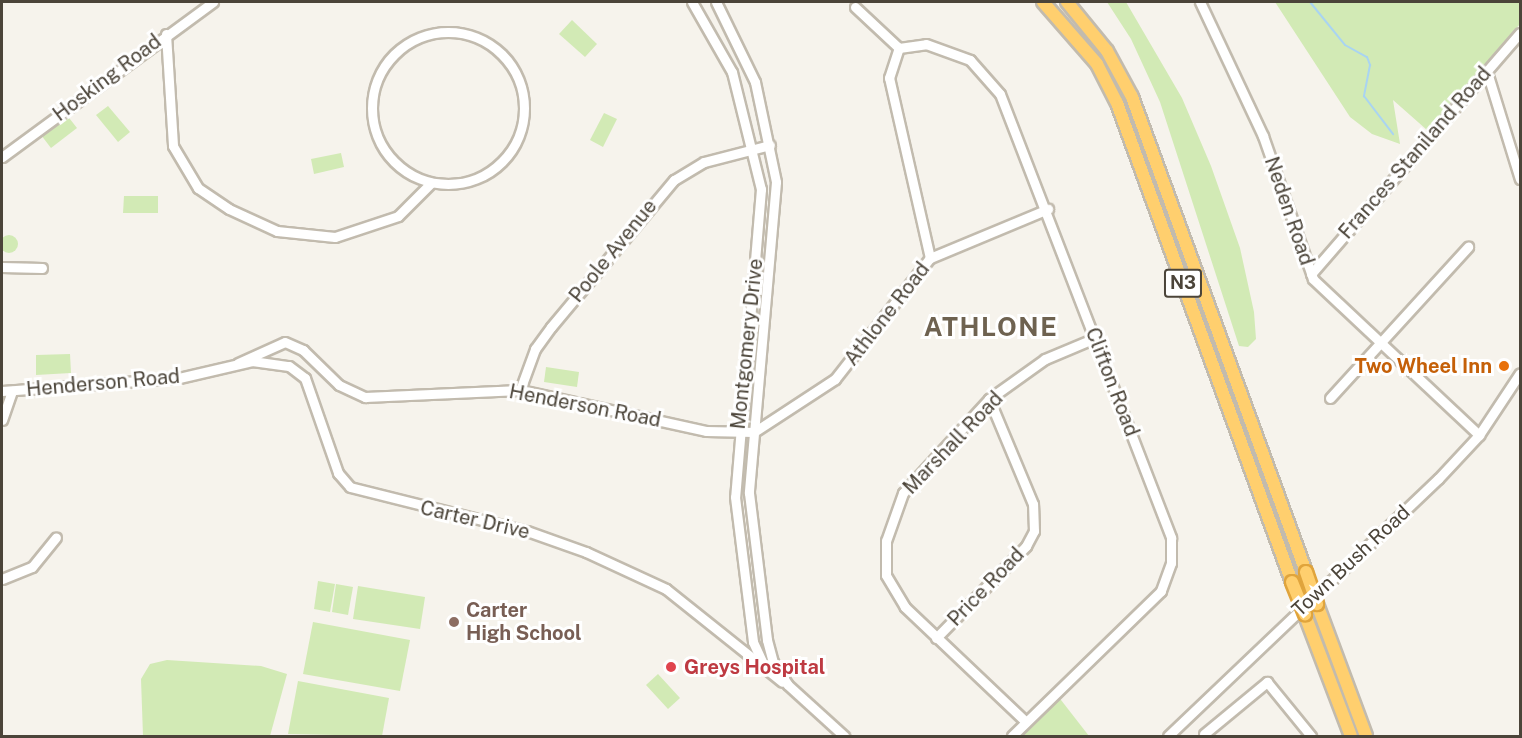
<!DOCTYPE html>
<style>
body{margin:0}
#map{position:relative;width:1522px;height:738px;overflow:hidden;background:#f6f3ec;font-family:"Public Sans",sans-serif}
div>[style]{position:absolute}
.green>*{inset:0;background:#d2eab5}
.round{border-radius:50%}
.stream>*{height:2px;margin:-1px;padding:0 1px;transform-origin:1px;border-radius:1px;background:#a9d4f2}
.roads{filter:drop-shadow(2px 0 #c2bbae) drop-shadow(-2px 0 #c2bbae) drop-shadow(0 2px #c2bbae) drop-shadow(0 -2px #c2bbae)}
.minor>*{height:9px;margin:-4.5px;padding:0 4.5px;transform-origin:4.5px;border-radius:4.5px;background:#fff}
.minor>.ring{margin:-4.5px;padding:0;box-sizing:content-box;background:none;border:9px solid #fff;border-radius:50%}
.highway>*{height:12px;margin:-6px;padding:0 6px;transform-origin:6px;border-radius:6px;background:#ffcf6e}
.bridges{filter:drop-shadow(2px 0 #e0a43c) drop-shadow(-2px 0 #e0a43c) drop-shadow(0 2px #e0a43c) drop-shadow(0 -2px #e0a43c)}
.highway-bridge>*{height:12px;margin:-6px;padding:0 6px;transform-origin:6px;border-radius:6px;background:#ffcf6e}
.dots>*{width:16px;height:16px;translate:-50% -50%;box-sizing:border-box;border:3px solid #fff;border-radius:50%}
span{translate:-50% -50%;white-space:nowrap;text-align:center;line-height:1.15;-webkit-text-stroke:6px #fff;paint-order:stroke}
.shield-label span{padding:2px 4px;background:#fff;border:2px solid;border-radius:4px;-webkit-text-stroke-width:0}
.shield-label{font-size:18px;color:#4b4439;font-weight:700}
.street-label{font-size:20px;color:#4b4439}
.food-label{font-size:20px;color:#c56008;font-weight:700}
.right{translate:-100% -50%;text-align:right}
.education-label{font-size:20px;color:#785e54;font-weight:700}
.left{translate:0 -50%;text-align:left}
.health-label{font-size:20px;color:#be3a42;font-weight:700}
.district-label{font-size:26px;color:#6e6250;font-weight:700;letter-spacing:1.5px}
.frame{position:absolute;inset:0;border:3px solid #4b4439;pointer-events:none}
</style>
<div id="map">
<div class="green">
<i style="clip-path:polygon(1107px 2px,1126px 2px,1182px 98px,1211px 166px,1240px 248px,1254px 312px,1256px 339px,1248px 347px,1239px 346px,1160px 102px,1131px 39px)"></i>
<i style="clip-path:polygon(1275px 2px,1520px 2px,1520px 24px,1427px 130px,1393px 100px,1400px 144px,1372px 134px,1350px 117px)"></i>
<i style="clip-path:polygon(572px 20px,597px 44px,585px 57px,559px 34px)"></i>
<i style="clip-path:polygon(108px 106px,130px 132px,118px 142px,96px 115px)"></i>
<i style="clip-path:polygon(604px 113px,617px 119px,603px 147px,590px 140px)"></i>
<i style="clip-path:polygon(66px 114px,77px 128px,51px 148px,41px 135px)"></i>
<i style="clip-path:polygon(341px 153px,344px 167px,314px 174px,311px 159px)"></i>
<i style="clip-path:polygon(124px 196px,158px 196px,158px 213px,123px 213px)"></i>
<i class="round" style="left:0;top:235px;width:18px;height:18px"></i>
<i style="clip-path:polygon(70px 354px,71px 373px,36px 375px,36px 355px)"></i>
<i style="clip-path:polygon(546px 367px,579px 372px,577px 387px,544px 382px)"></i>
<i style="clip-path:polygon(318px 581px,335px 584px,330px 612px,314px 609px)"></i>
<i style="clip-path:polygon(336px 584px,353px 587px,348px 615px,332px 612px)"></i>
<i style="clip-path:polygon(358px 586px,425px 597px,420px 629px,353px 619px)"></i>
<i style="clip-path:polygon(313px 622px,410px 640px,400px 691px,303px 674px)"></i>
<i style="clip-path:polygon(167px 660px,261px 666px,287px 674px,270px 736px,143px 736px,141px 679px,150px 664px)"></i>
<i style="clip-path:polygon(658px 674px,680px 698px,668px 709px,646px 685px)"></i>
<i style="clip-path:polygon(298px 681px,389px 698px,382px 736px,288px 734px)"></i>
<i style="clip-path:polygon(1054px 691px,1089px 736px,1014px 736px)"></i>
</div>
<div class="stream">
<i style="left:1310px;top:2px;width:55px;rotate:50.9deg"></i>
<i style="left:1345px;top:45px;width:25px;rotate:29deg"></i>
<i style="left:1367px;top:57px;width:9px;rotate:69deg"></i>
<i style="left:1370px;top:65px;width:32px;rotate:101deg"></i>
<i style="left:1364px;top:96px;width:48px;rotate:52.7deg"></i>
</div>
<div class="roads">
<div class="minor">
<i style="left:692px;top:2px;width:81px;rotate:60.3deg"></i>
<i style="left:732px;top:72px;width:121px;rotate:76.1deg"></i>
<i style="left:761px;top:189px;width:309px;rotate:94.8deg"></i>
<i style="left:735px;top:497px;width:146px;rotate:82.9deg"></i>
<i style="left:753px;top:642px;width:29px;rotate:65deg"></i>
<i style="left:765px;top:668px;width:22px;rotate:39deg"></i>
<i style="left:716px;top:2px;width:89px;rotate:64deg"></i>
<i style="left:755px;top:82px;width:102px;rotate:78.1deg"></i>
<i style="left:776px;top:182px;width:312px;rotate:95deg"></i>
<i style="left:749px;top:493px;width:148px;rotate:83deg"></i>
<i style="left:767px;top:640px;width:23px;rotate:75deg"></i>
<i style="left:773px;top:662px;width:27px;rotate:57deg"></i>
<i style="left:788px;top:685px;width:76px;rotate:42.3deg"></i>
<i style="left:1200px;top:2px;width:148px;rotate:64.8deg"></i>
<i style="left:1263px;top:136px;width:151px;rotate:70.7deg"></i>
<i style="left:1313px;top:279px;width:228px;rotate:43.2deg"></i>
<i style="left:855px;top:7px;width:60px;rotate:43deg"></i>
<i class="ring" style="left:372px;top:32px;width:143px;height:143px"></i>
<i style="left:166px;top:34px;width:112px;rotate:86.4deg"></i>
<i style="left:173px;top:146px;width:49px;rotate:59.2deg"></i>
<i style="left:198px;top:188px;width:37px;rotate:34deg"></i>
<i style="left:229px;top:209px;width:53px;rotate:24.6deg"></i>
<i style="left:277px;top:231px;width:58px;rotate:5.9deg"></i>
<i style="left:335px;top:237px;width:66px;rotate:-18.4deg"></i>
<i style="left:398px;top:216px;width:47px;rotate:-45deg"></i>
<i style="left:1487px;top:72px;width:112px;rotate:72.9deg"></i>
<i style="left:2px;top:157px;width:262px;rotate:-36.3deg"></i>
<i style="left:930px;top:258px;width:185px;rotate:-102.8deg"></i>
<i style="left:889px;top:78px;width:32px;rotate:-72deg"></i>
<i style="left:899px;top:48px;width:27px;rotate:-8deg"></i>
<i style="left:926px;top:44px;width:47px;rotate:20deg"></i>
<i style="left:970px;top:60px;width:45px;rotate:48.6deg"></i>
<i style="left:1000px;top:94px;width:476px;rotate:68.9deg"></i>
<i style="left:1171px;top:538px;width:25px;rotate:90deg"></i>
<i style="left:1171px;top:563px;width:30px;rotate:110deg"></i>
<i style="left:1161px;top:591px;width:208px;rotate:135.8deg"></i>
<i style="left:2px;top:267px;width:40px;rotate:1.4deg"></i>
<i style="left:1311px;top:274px;width:319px;rotate:-49.1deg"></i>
<i style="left:238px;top:363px;width:51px;rotate:-24.1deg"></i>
<i style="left:285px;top:342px;width:20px;rotate:24deg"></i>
<i style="left:303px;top:350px;width:50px;rotate:44.2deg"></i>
<i style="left:339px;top:385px;width:29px;rotate:25deg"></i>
<i style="left:365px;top:397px;width:155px;rotate:-2.6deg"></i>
<i style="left:520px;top:390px;width:190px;rotate:12.4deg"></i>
<i style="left:706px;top:431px;width:48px;rotate:1.2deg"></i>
<i style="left:754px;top:432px;width:97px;rotate:-33.2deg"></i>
<i style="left:835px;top:379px;width:154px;rotate:-51.9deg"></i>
<i style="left:930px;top:258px;width:128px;rotate:-22.6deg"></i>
<i style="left:520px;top:390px;width:44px;rotate:-69.9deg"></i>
<i style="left:535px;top:349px;width:27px;rotate:-54deg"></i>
<i style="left:551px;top:327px;width:192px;rotate:-50.1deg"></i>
<i style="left:674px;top:180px;width:35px;rotate:-31deg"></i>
<i style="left:704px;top:162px;width:68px;rotate:-14.4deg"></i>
<i style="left:2px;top:391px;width:177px;rotate:-4.2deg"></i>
<i style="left:179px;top:378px;width:75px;rotate:-13.1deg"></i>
<i style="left:252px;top:361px;width:37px;rotate:8deg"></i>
<i style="left:289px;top:366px;width:20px;rotate:37deg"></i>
<i style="left:305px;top:378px;width:101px;rotate:70.8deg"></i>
<i style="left:338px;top:473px;width:18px;rotate:49deg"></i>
<i style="left:350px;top:487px;width:182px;rotate:14deg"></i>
<i style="left:527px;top:531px;width:63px;rotate:19.6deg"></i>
<i style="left:586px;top:552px;width:88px;rotate:24.8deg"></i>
<i style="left:666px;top:589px;width:127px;rotate:38.6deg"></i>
<i style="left:1330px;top:398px;width:205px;rotate:-47.6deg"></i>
<i style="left:2px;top:420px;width:31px;rotate:-71deg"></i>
<i style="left:2px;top:579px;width:32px;rotate:-22deg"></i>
<i style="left:32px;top:567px;width:38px;rotate:-51deg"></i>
<i style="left:936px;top:638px;width:129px;rotate:-45.6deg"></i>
<i style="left:1026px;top:546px;width:17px;rotate:-62deg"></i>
<i style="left:1034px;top:531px;width:27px;rotate:-92deg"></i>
<i style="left:1033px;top:504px;width:114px;rotate:-112.7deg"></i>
<i style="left:1025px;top:721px;width:166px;rotate:-136.5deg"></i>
<i style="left:905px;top:607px;width:37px;rotate:-121deg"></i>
<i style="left:886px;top:575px;width:34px;rotate:-90deg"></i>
<i style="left:886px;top:541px;width:51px;rotate:-70.5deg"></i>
<i style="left:903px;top:493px;width:127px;rotate:-47.5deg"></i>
<i style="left:989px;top:399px;width:69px;rotate:-35.5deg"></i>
<i style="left:1045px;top:359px;width:54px;rotate:-22.8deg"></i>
<i style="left:1204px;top:734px;width:82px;rotate:-39.5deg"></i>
<i style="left:1267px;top:682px;width:70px;rotate:50.8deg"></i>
<i style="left:1168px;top:736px;width:373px;rotate:-43.6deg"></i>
<i style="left:1438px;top:479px;width:60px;rotate:-47deg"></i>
<i style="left:1479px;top:435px;width:74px;rotate:-56.5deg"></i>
</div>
<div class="highway">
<i style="left:1043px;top:2px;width:82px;rotate:48.9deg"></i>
<i style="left:1097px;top:64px;width:44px;rotate:62.9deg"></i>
<i style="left:1117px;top:103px;width:510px;rotate:69.93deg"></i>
<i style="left:1067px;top:2px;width:63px;rotate:50.8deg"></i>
<i style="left:1107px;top:51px;width:52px;rotate:61.5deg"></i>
<i style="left:1132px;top:97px;width:506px;rotate:69.88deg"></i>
<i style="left:1317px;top:604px;width:141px;rotate:69.6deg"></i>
<i style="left:1305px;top:615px;width:129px;rotate:69.2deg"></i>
</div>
</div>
<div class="bridges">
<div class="highway-bridge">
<i style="left:1306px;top:572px;width:34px;rotate:71deg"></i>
<i style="left:1292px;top:582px;width:35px;rotate:68deg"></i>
</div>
</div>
<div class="dots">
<i style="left:1504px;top:366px;background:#e8710a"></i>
<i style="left:454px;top:622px;background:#8d6e63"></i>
<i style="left:671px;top:667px;background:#e0444e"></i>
</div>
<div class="shield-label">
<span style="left:1183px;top:283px">N3</span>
</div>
<div class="street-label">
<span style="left:107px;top:78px;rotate:-37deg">Hosking Road</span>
<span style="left:1415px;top:153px;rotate:-49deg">Frances Staniland Road</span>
<span style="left:1289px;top:211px;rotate:71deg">Neden Road</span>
<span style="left:613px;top:251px;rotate:-51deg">Poole Avenue</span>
<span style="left:887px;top:314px;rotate:-52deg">Athlone Road</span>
<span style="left:747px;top:344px;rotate:-84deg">Montgomery Drive</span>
<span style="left:1112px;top:382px;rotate:69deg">Clifton Road</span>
<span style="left:103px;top:383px;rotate:-5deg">Henderson Road</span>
<span style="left:585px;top:406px;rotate:11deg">Henderson Road</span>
<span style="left:953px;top:443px;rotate:-46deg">Marshall Road</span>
<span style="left:475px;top:520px;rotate:13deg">Carter Drive</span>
<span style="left:1351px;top:561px;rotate:-43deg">Town Bush Road</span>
<span style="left:986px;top:587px;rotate:-46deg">Price Road</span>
</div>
<div class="food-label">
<span class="right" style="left:1492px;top:366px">Two Wheel Inn</span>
</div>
<div class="education-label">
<span class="left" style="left:466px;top:622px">Carter<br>High School</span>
</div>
<div class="health-label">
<span class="left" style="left:684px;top:667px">Greys Hospital</span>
</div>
<div class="district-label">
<span style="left:991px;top:327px">ATHLONE</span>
</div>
<div class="frame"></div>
</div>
